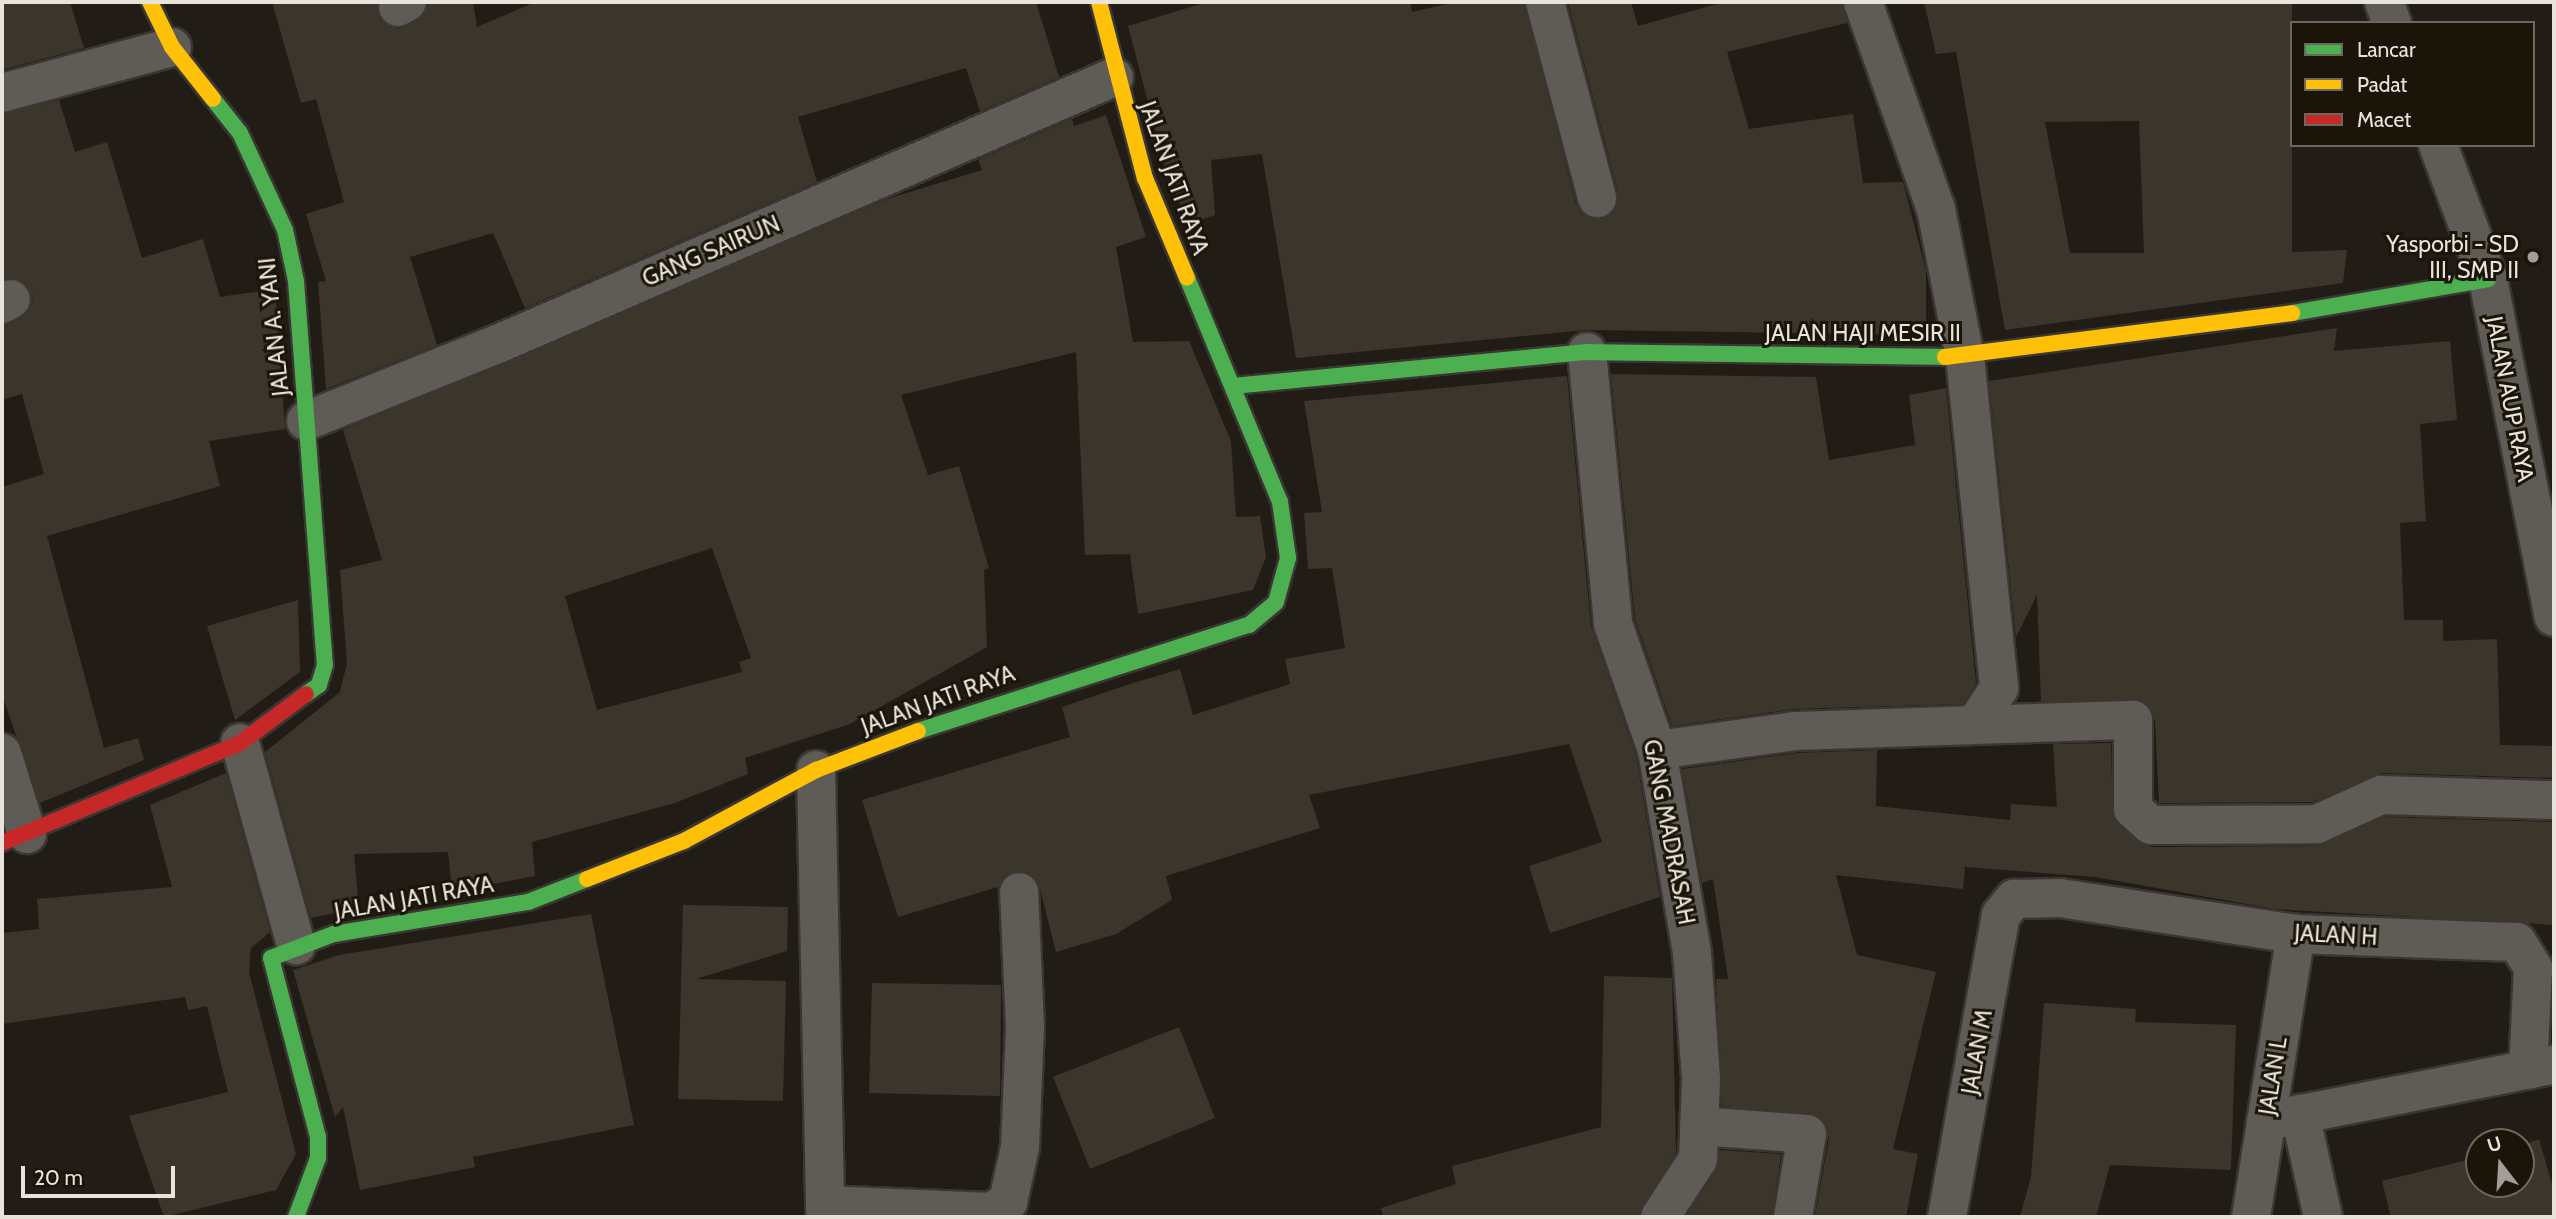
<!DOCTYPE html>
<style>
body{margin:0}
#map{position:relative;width:2556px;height:1219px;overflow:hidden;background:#211d16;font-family:Cabin,sans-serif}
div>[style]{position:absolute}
.building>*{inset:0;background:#3b352b}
.roads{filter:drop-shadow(2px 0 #3a3732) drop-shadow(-2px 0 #3a3732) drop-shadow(0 2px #3a3732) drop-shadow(0 -2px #3a3732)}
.street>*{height:38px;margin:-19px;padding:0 19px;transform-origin:19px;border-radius:19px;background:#5f5c57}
.fast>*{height:16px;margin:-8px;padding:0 8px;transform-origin:8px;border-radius:8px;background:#4caf50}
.slow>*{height:16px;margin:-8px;padding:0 8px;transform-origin:8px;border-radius:8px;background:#ffc107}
.jam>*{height:16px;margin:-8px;padding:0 8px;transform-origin:8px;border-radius:8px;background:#c62828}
.dots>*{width:19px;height:19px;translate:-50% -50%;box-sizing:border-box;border:4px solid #1b1509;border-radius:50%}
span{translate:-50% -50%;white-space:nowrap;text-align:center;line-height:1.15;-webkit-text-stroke:6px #1b1509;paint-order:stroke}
.street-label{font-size:23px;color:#e8e4dc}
.poi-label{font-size:23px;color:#e8e4dc}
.right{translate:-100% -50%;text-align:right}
.frame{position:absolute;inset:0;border:4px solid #e8e4dc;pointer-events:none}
.legend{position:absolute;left:2290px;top:21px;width:245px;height:126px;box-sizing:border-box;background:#1b1509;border:2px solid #6d685d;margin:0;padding:9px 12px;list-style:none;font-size:21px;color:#e8e4dc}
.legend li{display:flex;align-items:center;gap:14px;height:35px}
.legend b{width:35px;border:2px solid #6d685d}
.north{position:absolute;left:2465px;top:1128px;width:70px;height:70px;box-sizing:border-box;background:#1b1509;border:2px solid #6d685d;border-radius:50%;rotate:343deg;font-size:19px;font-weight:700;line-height:28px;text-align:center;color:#e8e4dc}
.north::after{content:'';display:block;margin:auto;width:24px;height:32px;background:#a29e97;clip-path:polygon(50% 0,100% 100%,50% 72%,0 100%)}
.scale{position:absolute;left:21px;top:1166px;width:154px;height:32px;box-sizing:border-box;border:4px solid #e8e4dc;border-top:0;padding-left:9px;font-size:21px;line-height:24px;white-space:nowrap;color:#e8e4dc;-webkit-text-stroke:5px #1b1509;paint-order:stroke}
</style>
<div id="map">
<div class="building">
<i style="clip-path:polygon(2px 2px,70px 2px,84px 48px,2px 70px)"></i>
<i style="clip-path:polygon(272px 2px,377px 2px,379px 18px,398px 29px,418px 21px,429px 2px,473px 2px,477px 27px,535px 2px,1036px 2px,1059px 77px,980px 111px,966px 68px,798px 117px,817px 182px,525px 308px,493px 233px,410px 257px,437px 345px,326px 389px,318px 282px,326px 281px,306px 214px,344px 202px,316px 99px,301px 103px)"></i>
<i style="clip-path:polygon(1207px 2px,1410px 2px,1412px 12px,1456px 2px,1524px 2px,1576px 204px,1582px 214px,1602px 219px,1613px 213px,1618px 192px,1568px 2px,1631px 2px,1638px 26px,1724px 2px,1842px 2px,1847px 23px,1727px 52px,1749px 129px,1853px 114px,1863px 183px,1903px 182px,1926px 271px,1926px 335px,1587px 330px,1296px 358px,1262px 154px,1211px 160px,1215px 215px,1188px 224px,1166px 171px,1128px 26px)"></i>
<i style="clip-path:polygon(evenodd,1924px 2px,2292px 2px,2292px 252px,2347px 250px,2343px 283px,2005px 330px,1956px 52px,1936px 54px,1924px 2px,2139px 121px,2144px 253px,2070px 253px,2045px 122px,2139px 121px)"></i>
<i style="clip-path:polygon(59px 100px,75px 152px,107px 142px,142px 258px,203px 239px,220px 297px,275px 289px,285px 429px,209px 441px,220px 486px,47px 536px,104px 748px,138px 738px,144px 760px,40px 803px,2px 695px,2px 487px,44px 474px,22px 394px,2px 400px,2px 326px,22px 318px,33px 299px,23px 281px,2px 279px,2px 114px)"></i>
<i style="clip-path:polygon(evenodd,1106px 115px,1146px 237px,1116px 247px,1133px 342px,1189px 341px,1231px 441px,1236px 517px,1260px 516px,1266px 557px,1253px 590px,1138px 614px,1130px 554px,1085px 555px,1076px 352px,901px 395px,928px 475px,959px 466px,989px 568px,984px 570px,987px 647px,850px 724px,745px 758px,748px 774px,675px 803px,532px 842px,535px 876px,452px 892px,448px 852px,354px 854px,359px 908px,311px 918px,265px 752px,340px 692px,347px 663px,340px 570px,382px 560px,343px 430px,890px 198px,982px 170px,978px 160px,1072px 119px,1074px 126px,1106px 115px,712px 548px,751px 658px,739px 662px,742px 672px,597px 710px,565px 596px,712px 548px)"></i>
<i style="clip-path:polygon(2337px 328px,2334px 351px,2450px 341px,2457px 420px,2420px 424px,2426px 521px,2400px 523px,2404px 620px,2443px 620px,2443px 641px,2497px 639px,2500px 745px,2554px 746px,2554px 778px,2382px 773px,2312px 802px,2159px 803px,2155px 720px,2144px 701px,2041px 701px,2037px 595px,2016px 637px,1989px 381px)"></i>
<i style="clip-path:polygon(1611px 374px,1816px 377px,1829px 460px,1915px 445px,1909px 395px,1946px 388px,1976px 683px,1963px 704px,1794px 709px,1672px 726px,1635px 619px)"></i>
<i style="clip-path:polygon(1567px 376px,1591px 626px,1636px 756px,1660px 897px,1550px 933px,1529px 866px,1602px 842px,1569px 744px,1309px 795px,1320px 828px,1166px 876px,1172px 900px,1116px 934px,1056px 952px,1038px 881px,1028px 872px,1008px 873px,998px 887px,898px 917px,862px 800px,1070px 737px,1062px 707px,1130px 684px,1180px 669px,1193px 715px,1290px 684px,1285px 659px,1345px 648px,1332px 568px,1308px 569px,1304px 513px,1322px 512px,1304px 401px)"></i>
<i style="clip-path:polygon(298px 600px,300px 672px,235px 720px,207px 626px)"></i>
<i style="clip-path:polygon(2111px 743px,2113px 817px,2151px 847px,2317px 846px,2385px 817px,2554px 822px,2554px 925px,2275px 909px,2095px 877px,1965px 867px,1963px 889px,1836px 875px,1857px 955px,1936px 972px,1893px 1149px,1918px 1154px,1906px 1217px,1815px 1217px,1829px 1138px,1820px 1117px,1722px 1106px,1716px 979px,1728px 979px,1713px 879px,1702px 883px,1682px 769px,1797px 753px,1877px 750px,1876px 806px,2010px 820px,2011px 804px,2057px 807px,2053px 744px)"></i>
<i style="clip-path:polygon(226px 773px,270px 932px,251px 948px,249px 972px,296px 1154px,276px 1190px,164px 1217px,129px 1116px,228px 1092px,207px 1006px,188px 1010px,185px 997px,2px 1024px,2px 933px,39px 929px,37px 899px,172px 887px,150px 805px)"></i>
<i style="clip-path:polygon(683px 905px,788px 907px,787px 951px,696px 979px,786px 981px,783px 1101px,678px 1099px)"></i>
<i style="clip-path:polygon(591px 914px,634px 1125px,473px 1157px,475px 1167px,360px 1190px,343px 1107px,335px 1117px,293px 970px,339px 955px)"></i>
<i style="clip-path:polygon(1604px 976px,1672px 978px,1676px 1152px,1638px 1217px,1383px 1217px,1381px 1208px,1456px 1184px,1452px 1166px,1601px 1127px)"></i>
<i style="clip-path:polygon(872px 983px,1001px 985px,1000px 1096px,869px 1093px)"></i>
<i style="clip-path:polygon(2044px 1003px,2136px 1009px,2135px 1022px,2236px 1025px,2231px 1170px,2110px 1165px,2096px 1217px,2020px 1217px,2031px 1177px)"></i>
<i style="clip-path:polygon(1179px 1027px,1215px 1118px,1090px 1169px,1053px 1077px)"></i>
<i style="clip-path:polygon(2539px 1139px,2554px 1191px,2554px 1217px,2391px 1217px,2382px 1181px,2479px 1157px,2479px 1184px,2521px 1184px,2521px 1145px)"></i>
<i style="clip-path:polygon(1720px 1150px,1781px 1154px,1772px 1217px,1686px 1217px,1716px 1171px)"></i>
</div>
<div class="roads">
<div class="street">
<i style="left:1545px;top:2px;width:203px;rotate:75.1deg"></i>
<i style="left:1863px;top:2px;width:219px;rotate:70.6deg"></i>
<i style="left:1936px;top:209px;width:151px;rotate:78.9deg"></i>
<i style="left:1965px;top:357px;width:333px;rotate:84.1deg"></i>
<i style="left:1999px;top:688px;width:40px;rotate:122.9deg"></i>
<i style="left:2384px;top:2px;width:22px;rotate:69deg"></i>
<i style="left:398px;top:7px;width:10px;rotate:-29deg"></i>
<i style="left:2px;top:93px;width:176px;rotate:-15.1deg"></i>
<i style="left:2438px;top:145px;width:143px;rotate:69.5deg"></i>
<i style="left:2488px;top:279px;width:344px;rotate:79deg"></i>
<i style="left:2px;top:304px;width:10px;rotate:-29deg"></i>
<i style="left:1587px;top:352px;width:273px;rotate:84.5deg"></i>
<i style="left:1613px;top:624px;width:133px;rotate:70.8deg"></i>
<i style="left:1657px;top:750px;width:206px;rotate:80.2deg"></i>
<i style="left:1692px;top:953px;width:126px;rotate:85.9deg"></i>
<i style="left:1701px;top:1079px;width:80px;rotate:92.1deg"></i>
<i style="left:1698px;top:1159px;width:69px;rotate:123.2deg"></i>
<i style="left:306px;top:421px;width:209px;rotate:-21.9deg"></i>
<i style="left:500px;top:343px;width:669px;rotate:-23.42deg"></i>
<i style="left:240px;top:743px;width:210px;rotate:74.5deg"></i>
<i style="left:1657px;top:750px;width:139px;rotate:-7.8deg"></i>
<i style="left:1795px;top:731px;width:338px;rotate:-1.9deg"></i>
<i style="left:2133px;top:720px;width:89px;rotate:90deg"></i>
<i style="left:2133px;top:809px;width:24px;rotate:42deg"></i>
<i style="left:2151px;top:825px;width:166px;rotate:-0.3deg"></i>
<i style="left:2317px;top:824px;width:70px;rotate:-24.4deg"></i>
<i style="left:2381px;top:795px;width:173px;rotate:1.7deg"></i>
<i style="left:2px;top:753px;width:85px;rotate:72.8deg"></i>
<i style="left:816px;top:770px;width:447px;rotate:88.8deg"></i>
<i style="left:2300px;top:1114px;width:106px;rotate:77.4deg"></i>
<i style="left:2266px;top:1121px;width:291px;rotate:-11.1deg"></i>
<i style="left:1699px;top:1126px;width:108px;rotate:4.2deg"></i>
<i style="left:1807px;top:1134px;width:84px;rotate:99.6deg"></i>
<i style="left:825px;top:1205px;width:165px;rotate:2.4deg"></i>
<i style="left:990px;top:1212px;width:21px;rotate:-29deg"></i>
<i style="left:1008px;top:1202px;width:56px;rotate:-77.7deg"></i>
<i style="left:1020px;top:1147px;width:120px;rotate:-87.6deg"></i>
<i style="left:1025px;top:1027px;width:135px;rotate:-92.5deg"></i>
<i style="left:1947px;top:1217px;width:307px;rotate:-79.9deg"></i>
<i style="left:2001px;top:915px;width:21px;rotate:-51deg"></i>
<i style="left:2014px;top:899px;width:46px;rotate:-1.2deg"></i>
<i style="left:2060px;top:898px;width:239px;rotate:8.7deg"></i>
<i style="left:2296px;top:934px;width:221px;rotate:2.1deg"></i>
<i style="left:2517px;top:942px;width:31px;rotate:58deg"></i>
<i style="left:2533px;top:968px;width:102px;rotate:92.8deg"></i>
<i style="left:2251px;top:1217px;width:287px;rotate:-81deg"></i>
</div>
<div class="fast">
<i style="left:213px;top:99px;width:43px;rotate:51.5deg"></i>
<i style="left:240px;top:133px;width:107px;rotate:65.1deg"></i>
<i style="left:285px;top:230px;width:52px;rotate:77.8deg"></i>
<i style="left:296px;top:281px;width:385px;rotate:85.7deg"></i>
<i style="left:325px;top:665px;width:21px;rotate:107deg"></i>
<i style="left:319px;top:685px;width:16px;rotate:145deg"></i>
<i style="left:2292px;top:313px;width:199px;rotate:-9.8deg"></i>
<i style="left:1233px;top:386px;width:356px;rotate:-5.5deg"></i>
<i style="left:1587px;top:352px;width:358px;rotate:0.8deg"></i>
<i style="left:918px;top:731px;width:348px;rotate:-17.8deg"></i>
<i style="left:1249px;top:625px;width:35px;rotate:-40deg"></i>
<i style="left:1276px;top:602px;width:46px;rotate:-74.7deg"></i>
<i style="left:1288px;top:558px;width:57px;rotate:-98.1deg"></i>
<i style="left:1280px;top:502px;width:243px;rotate:-112.5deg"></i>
<i style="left:296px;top:1217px;width:63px;rotate:-69.6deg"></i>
<i style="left:318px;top:1158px;width:21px;rotate:-90deg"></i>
<i style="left:318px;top:1137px;width:185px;rotate:-104.7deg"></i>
<i style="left:271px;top:958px;width:67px;rotate:-20.9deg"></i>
<i style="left:334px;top:934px;width:197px;rotate:-9.4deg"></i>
<i style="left:528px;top:902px;width:63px;rotate:-21.3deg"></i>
</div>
<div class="slow">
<i style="left:150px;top:2px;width:50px;rotate:63.9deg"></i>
<i style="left:172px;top:47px;width:66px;rotate:51.7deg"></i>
<i style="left:1099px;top:2px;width:182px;rotate:75.4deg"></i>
<i style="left:1145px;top:178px;width:108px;rotate:67.2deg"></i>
<i style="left:1945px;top:357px;width:350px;rotate:-7.2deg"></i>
<i style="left:587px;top:879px;width:104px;rotate:-21.4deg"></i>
<i style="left:684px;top:841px;width:150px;rotate:-28.3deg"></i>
<i style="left:816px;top:770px;width:109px;rotate:-20.9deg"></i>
</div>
<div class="jam">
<i style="left:2px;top:843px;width:258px;rotate:-22.8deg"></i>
<i style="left:240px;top:743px;width:82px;rotate:-36.6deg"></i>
</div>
</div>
<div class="dots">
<i style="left:2533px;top:257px;background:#a29e97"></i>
</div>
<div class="street-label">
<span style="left:1174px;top:178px;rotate:70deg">JALAN JATI RAYA</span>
<span style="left:711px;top:251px;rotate:-23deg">GANG SAIRUN</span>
<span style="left:274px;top:327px;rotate:-96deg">JALAN A. YANI</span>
<span style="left:1863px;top:333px">JALAN HAJI MESIR II</span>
<span style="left:2510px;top:399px;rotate:79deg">JALAN AUP RAYA</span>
<span style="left:938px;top:700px;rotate:-20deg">JALAN JATI RAYA</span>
<span style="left:1669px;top:832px;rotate:79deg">GANG MADRASAH</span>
<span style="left:414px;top:898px;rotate:-10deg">JALAN JATI RAYA</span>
<span style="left:2336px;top:935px;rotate:3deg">JALAN H</span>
<span style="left:1977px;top:1052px;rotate:-80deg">JALAN M</span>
<span style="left:2273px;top:1076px;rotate:-81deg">JALAN L</span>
</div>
<div class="poi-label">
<span class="right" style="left:2519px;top:257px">Yasporbi - SD<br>III, SMP II</span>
</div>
<div class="frame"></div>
<ul class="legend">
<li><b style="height:9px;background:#4caf50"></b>Lancar</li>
<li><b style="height:9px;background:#ffc107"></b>Padat</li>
<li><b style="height:9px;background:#c62828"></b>Macet</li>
</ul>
<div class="north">U</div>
<div class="scale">20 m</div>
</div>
